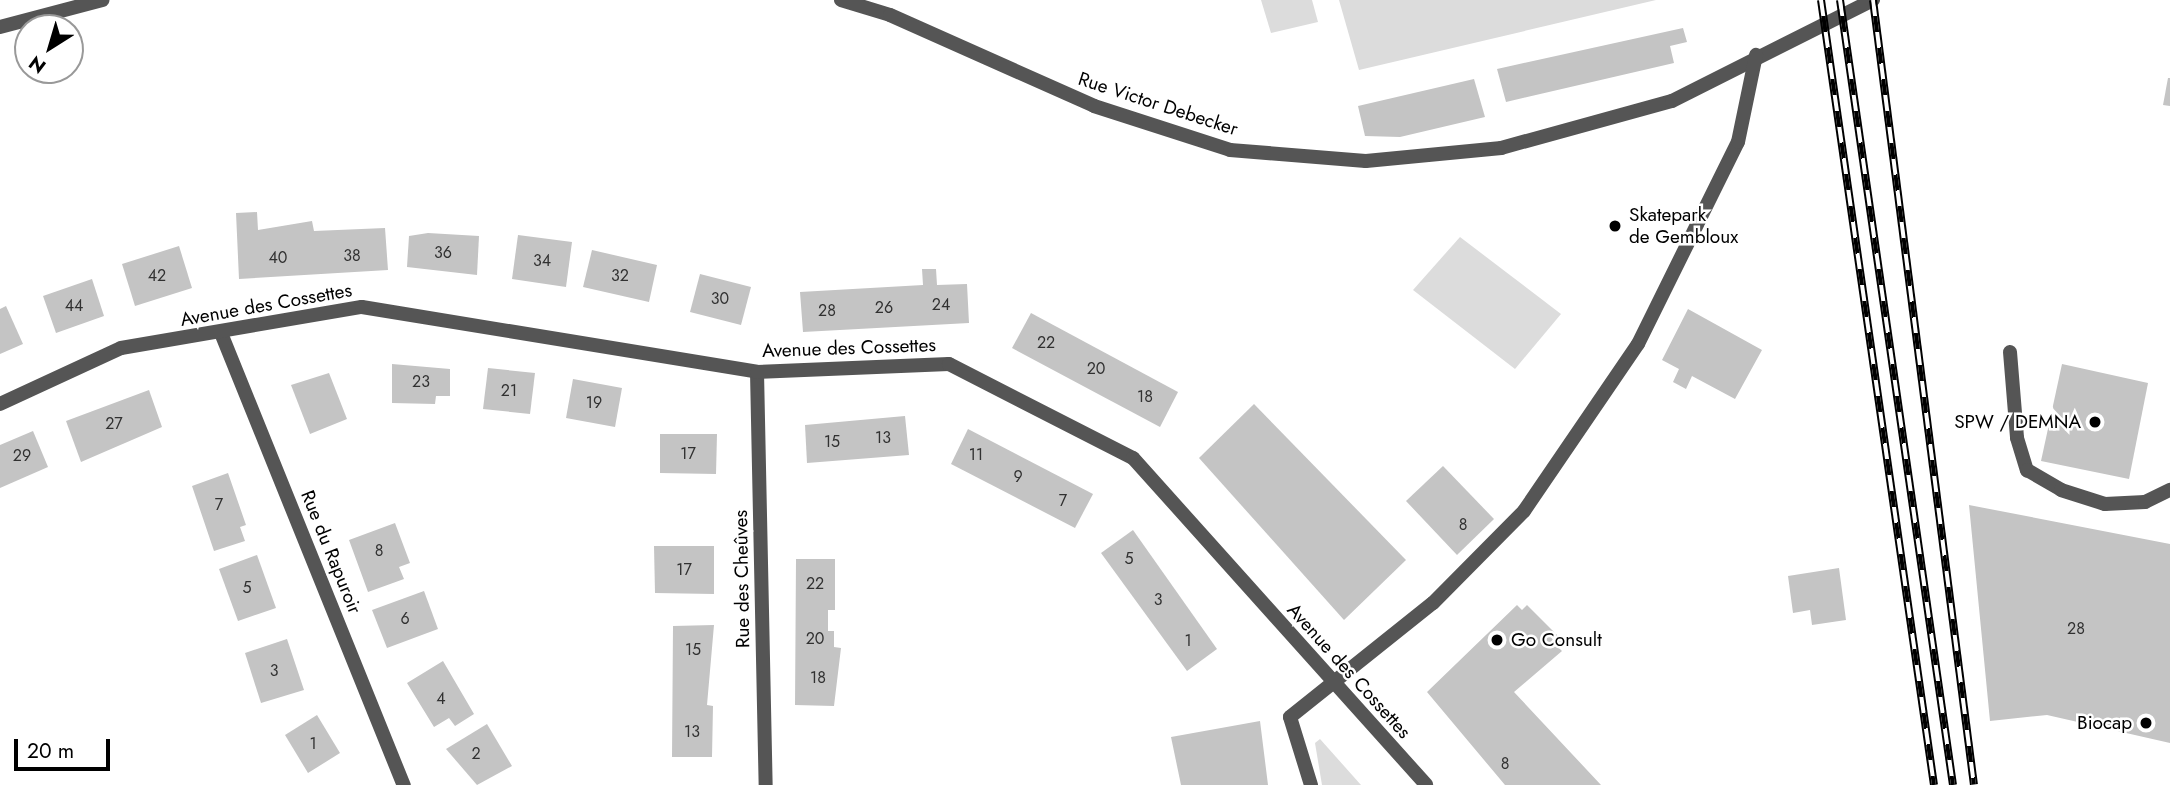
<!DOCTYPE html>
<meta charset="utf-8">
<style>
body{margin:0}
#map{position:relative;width:2170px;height:785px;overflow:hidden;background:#fff;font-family:Jost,sans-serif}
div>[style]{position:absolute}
.green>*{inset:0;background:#dcdcdc}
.building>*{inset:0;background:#c4c4c4}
.lane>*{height:14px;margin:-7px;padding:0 7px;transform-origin:7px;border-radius:7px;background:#555}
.street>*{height:14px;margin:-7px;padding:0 7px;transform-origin:7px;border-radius:7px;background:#555}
.rail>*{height:8px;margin-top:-4px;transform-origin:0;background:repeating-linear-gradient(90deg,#fff 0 16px,#000 0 32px);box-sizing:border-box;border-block:2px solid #000}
.dots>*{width:19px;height:19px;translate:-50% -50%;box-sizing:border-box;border:4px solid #fff;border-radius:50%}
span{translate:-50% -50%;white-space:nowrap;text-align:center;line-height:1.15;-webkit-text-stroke:5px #fff;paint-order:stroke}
.number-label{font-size:16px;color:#313131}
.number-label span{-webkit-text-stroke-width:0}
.street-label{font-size:19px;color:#000}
.poi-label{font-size:19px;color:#000}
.left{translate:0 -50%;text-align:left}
.right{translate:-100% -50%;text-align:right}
.north{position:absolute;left:14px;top:14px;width:70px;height:70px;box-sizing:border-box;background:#fff;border:2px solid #999;border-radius:50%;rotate:217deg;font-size:19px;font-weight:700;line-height:28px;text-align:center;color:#000}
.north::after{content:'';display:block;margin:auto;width:24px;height:32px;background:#000;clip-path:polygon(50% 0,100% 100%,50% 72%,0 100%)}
.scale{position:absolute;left:14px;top:739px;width:96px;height:32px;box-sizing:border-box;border:4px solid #000;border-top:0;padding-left:9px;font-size:21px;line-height:24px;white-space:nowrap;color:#000;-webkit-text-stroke:5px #fff;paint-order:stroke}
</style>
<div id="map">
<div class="green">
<i style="clip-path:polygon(1261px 0,1312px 0,1318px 22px,1271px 33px)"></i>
<i style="clip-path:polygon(1339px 0,1656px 0,1359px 70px)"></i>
<i style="clip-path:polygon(1460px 237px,1561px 314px,1515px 369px,1413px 290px)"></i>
<i style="clip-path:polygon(1320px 739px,1361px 785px,1322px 785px,1315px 743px)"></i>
</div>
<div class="building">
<i style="clip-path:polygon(1683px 28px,1687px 42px,1670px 46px,1674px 63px,1506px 102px,1497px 69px)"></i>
<i style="clip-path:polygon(2168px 78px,2170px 78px,2170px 106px,2163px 105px)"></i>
<i style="clip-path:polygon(1474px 79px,1485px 117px,1400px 137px,1365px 136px,1358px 106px)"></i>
<i style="clip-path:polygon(257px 212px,258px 230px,312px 221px,314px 231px,385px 228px,388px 270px,239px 279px,236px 213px)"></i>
<i style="clip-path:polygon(428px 233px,479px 236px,477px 275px,407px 267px,409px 236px)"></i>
<i style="clip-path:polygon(518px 235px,572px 242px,566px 287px,512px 279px)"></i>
<i style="clip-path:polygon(179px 246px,192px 288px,135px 306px,122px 264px)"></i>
<i style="clip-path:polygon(592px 250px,657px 265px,649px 302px,583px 287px)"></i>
<i style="clip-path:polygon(922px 269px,936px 269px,937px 285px,967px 284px,969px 323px,803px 332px,800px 292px,923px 285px)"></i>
<i style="clip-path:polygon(700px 274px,751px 287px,741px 325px,690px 312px)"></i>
<i style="clip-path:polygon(92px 279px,104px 316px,56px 333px,43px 296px)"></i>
<i style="clip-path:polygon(6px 306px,23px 344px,0 354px,0 309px)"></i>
<i style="clip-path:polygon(1688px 309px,1762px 350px,1735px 399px,1692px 376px,1686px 389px,1673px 382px,1679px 369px,1662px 360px)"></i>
<i style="clip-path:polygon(1031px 313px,1178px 392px,1160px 427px,1012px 348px)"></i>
<i style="clip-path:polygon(392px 364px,450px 369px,450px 396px,436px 396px,435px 404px,392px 403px)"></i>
<i style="clip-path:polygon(2062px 364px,2148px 383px,2129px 479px,2041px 461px)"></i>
<i style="clip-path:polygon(488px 368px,535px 373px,530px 414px,483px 409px)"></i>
<i style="clip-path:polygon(329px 373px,347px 419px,310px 434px,291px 385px)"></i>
<i style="clip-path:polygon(573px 379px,622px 388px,615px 427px,566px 418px)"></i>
<i style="clip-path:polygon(149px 390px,162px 427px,81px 462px,66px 421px)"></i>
<i style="clip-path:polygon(1254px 404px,1406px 560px,1344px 620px,1199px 458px)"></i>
<i style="clip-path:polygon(905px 416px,909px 455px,807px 463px,805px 425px)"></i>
<i style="clip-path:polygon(968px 429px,1093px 494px,1075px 528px,951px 464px)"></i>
<i style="clip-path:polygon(33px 431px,48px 467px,0 488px,0 445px)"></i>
<i style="clip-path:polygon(660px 434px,717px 434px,716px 474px,660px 473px)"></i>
<i style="clip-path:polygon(1443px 466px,1494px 519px,1457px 555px,1406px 501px)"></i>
<i style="clip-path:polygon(228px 473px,246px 525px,240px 527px,245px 541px,214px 551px,192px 486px)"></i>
<i style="clip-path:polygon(1969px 505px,2170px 544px,2170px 743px,2047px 715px,1990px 721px)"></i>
<i style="clip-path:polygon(395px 523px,410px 563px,399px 567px,404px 579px,368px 592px,349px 540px)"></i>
<i style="clip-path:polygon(1133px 530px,1217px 649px,1187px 671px,1101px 553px)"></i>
<i style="clip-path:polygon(654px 546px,714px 546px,714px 594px,655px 593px)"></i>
<i style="clip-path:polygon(257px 555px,276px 608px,238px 621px,219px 569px)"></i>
<i style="clip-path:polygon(796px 559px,835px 559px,835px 610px,828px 610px,828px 631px,834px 631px,834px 647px,841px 648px,834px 706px,795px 705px)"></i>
<i style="clip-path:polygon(1839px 568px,1846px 620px,1812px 625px,1810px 610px,1793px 613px,1788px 576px)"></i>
<i style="clip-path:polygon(424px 591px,438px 629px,387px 648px,372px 610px)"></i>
<i style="clip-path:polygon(1517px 605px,1522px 610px,1527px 605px,1563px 641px,1557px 646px,1562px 651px,1514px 692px,1601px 785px,1505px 785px,1427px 692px)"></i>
<i style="clip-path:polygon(714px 625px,707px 705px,713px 706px,712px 757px,672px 757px,673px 626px)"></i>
<i style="clip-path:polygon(287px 639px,304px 690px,261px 703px,245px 653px)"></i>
<i style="clip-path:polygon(443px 661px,474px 714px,455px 726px,449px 718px,434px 727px,407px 683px)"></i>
<i style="clip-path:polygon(317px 715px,340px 753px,308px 773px,285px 735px)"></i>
<i style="clip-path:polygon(1260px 721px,1268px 785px,1181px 785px,1171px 737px)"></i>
<i style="clip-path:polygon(487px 724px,512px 766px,477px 785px,446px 749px)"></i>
</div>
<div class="lane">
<i style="left:2010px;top:352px;width:86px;rotate:85.3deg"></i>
<i style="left:2017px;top:438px;width:34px;rotate:73deg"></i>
<i style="left:2027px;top:470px;width:39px;rotate:30deg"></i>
<i style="left:2061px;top:490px;width:46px;rotate:17.7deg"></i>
<i style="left:2105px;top:504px;width:40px;rotate:-2.9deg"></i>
<i style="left:2145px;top:502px;width:28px;rotate:-26deg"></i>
</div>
<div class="street">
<i style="left:841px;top:0;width:51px;rotate:17deg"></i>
<i style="left:890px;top:15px;width:223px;rotate:24deg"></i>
<i style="left:1094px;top:106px;width:143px;rotate:17.9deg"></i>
<i style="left:1230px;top:150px;width:136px;rotate:4.6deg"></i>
<i style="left:1366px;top:161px;width:136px;rotate:-5.5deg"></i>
<i style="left:1501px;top:148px;width:177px;rotate:-15.4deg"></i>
<i style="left:1672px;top:101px;width:225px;rotate:-26.7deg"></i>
<i style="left:0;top:27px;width:106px;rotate:-14.8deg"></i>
<i style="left:221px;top:333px;width:488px;rotate:68deg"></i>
<i style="left:757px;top:372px;width:413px;rotate:88.8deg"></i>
<i style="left:0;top:404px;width:133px;rotate:-24.8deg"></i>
<i style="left:121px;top:348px;width:244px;rotate:-9.7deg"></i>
<i style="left:362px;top:307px;width:400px;rotate:9.3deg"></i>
<i style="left:757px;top:372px;width:192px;rotate:-2.4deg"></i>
<i style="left:949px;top:364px;width:207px;rotate:27.1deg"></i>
<i style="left:1133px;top:458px;width:439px;rotate:48.1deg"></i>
<i style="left:1311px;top:785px;width:71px;rotate:-107.2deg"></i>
<i style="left:1290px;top:717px;width:183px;rotate:-38.6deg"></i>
<i style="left:1433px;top:603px;width:129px;rotate:-45.3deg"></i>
<i style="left:1524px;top:511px;width:202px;rotate:-55.7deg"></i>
<i style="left:1638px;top:344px;width:225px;rotate:-63.7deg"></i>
<i style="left:1738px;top:142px;width:89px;rotate:-78.3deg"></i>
</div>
<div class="rail">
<i style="left:1821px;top:0;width:793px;rotate:81.81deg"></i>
<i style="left:1840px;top:0;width:793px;rotate:81.81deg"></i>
<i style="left:1873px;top:0;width:791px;rotate:82.67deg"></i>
</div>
<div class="dots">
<i style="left:1615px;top:226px;background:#000"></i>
<i style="left:2095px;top:422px;background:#000"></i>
<i style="left:1497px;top:640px;background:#000"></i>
<i style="left:2146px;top:723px;background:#000"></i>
</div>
<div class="number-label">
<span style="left:443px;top:253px">36</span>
<span style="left:352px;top:256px">38</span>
<span style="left:278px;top:258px">40</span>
<span style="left:542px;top:261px">34</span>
<span style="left:157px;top:276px">42</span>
<span style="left:620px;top:276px">32</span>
<span style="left:720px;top:299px">30</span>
<span style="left:941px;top:305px">24</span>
<span style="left:74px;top:306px">44</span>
<span style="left:884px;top:308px">26</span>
<span style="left:827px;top:311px">28</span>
<span style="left:1046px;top:343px">22</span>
<span style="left:1096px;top:369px">20</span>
<span style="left:421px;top:382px">23</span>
<span style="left:509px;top:391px">21</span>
<span style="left:1145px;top:397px">18</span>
<span style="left:594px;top:403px">19</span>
<span style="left:114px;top:424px">27</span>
<span style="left:883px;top:438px">13</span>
<span style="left:832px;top:442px">15</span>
<span style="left:688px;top:454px">17</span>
<span style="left:976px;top:455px">11</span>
<span style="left:22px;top:456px">29</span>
<span style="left:1018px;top:477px">9</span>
<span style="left:1063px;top:501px">7</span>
<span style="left:219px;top:505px">7</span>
<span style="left:1463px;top:525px">8</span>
<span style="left:379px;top:551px">8</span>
<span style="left:1129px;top:559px">5</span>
<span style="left:684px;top:570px">17</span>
<span style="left:815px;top:584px">22</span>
<span style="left:247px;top:588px">5</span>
<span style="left:1158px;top:600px">3</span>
<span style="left:405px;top:619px">6</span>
<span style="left:2076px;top:629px">28</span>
<span style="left:815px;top:639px">20</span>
<span style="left:1188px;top:641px">1</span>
<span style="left:693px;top:650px">15</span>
<span style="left:274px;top:671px">3</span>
<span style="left:818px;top:678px">18</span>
<span style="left:441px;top:699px">4</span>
<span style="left:692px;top:732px">13</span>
<span style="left:313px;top:744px">1</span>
<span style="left:476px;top:754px">2</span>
<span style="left:1505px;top:764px">8</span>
</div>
<div class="street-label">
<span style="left:1158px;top:104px;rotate:18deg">Rue Victor Debecker</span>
<span style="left:266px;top:305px;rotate:-10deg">Avenue des Cossettes</span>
<span style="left:849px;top:348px;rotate:-2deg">Avenue des Cossettes</span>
<span style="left:331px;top:552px;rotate:68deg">Rue du Rapuroir</span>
<span style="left:742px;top:579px;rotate:-91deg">Rue des Cheûves</span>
<span style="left:1349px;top:671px;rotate:48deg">Avenue des Cossettes</span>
</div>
<div class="poi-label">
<span class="left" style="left:1629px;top:226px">Skatepark<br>de Gembloux</span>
<span class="right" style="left:2081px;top:422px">SPW / DEMNA</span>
<span class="left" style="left:1511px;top:640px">Go Consult</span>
<span class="right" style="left:2132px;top:723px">Biocap</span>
</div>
<div class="north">N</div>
<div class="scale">20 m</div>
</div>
